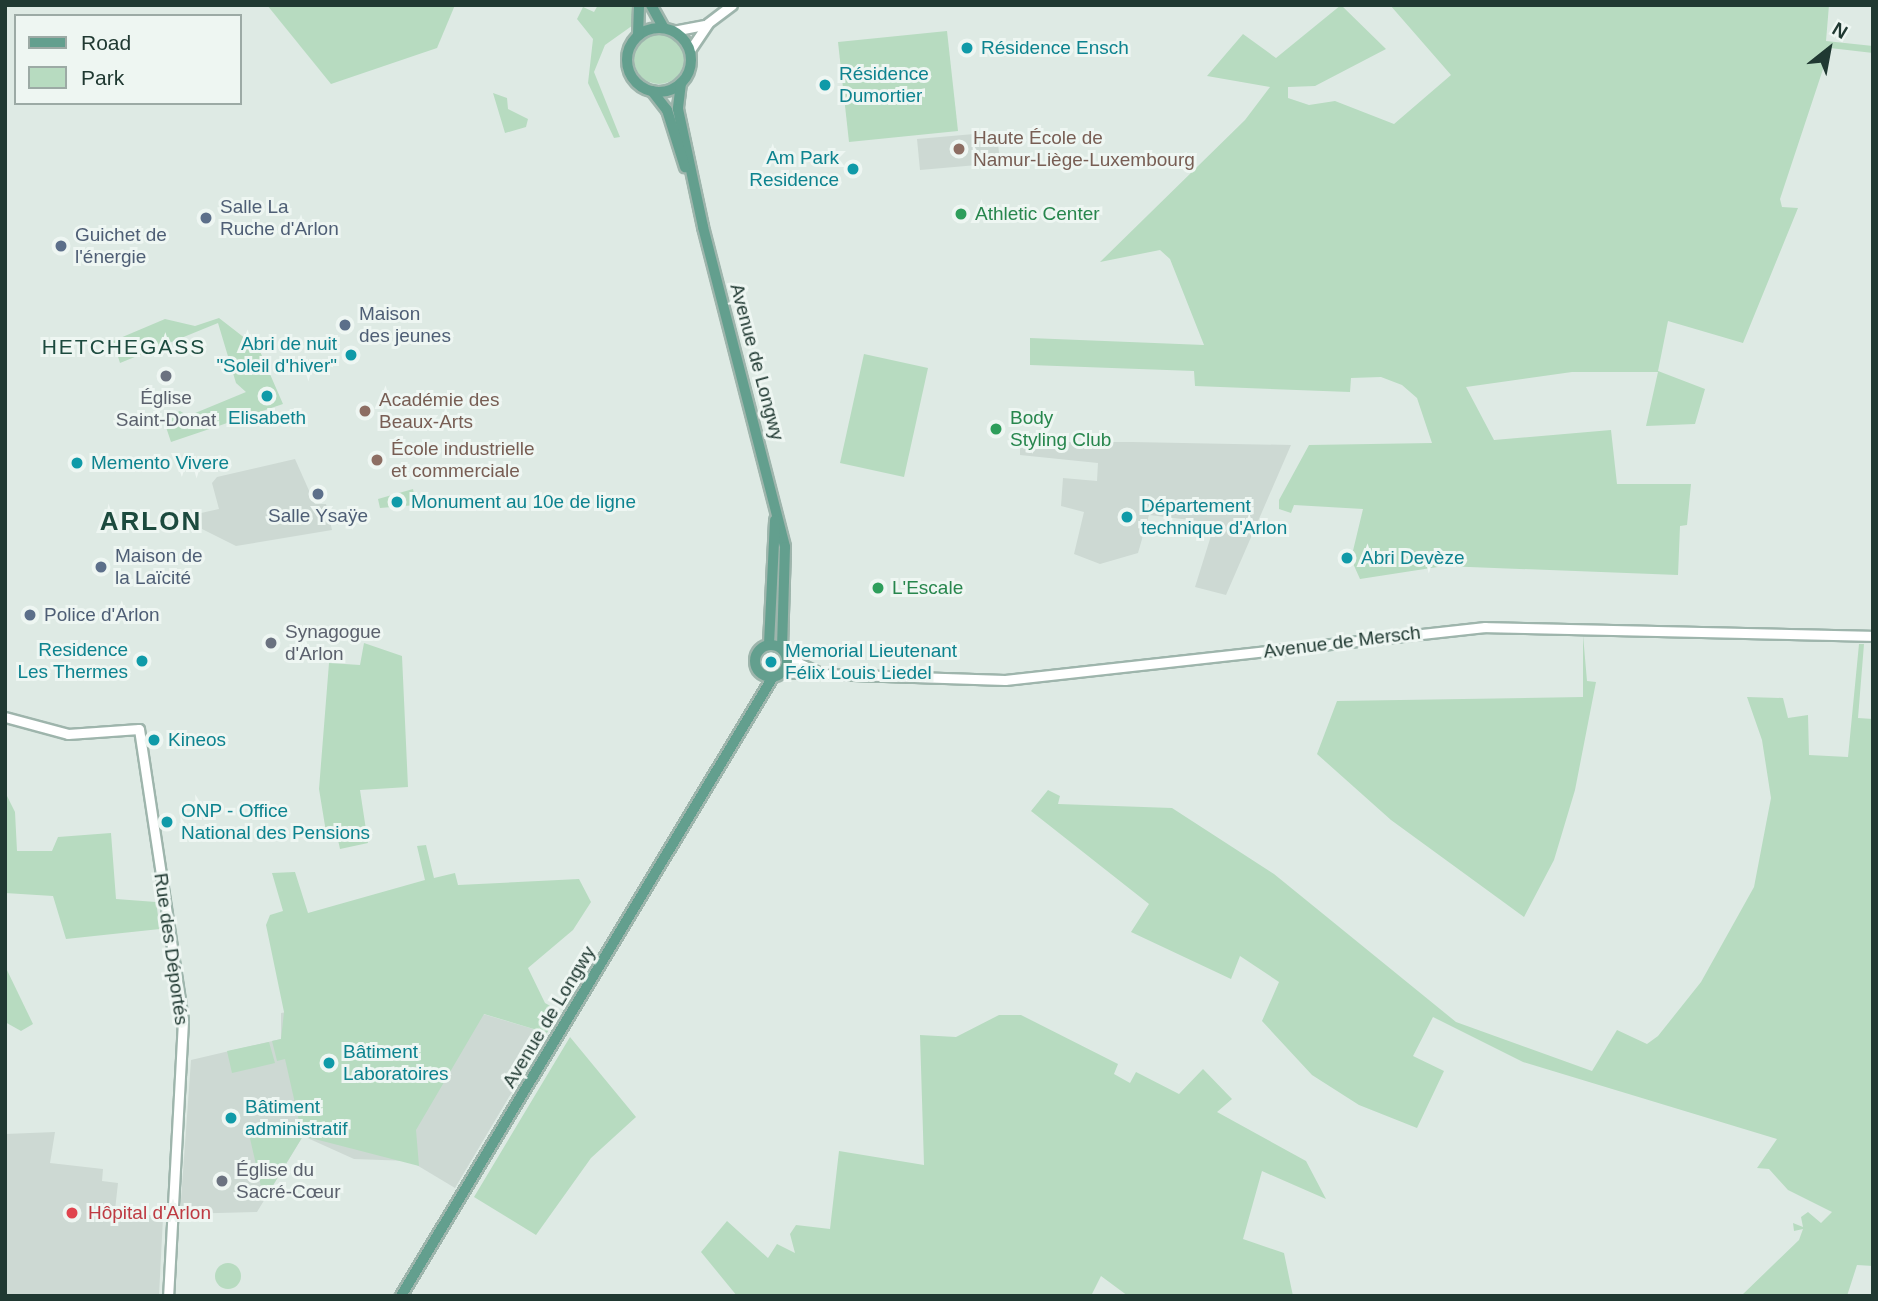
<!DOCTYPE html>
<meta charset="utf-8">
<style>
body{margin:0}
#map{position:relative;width:1878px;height:1301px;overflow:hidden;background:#deeae4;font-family:Helvetica,sans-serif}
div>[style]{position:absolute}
.built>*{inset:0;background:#cdd9d3}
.green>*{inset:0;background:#b7dbc0}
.round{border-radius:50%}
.roads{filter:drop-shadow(2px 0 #9eb5ac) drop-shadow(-2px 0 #9eb5ac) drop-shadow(0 2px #9eb5ac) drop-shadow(0 -2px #9eb5ac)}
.secondary>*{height:9px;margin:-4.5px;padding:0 4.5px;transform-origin:4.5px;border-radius:4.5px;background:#fff}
.primary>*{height:10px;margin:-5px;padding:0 5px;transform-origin:5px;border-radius:5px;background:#639f8e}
.primary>.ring{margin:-5px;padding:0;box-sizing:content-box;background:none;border:10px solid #639f8e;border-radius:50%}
.dots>*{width:19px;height:19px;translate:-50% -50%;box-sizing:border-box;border:4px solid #eef6f2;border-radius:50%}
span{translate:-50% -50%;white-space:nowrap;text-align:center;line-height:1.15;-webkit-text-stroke:6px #eef6f2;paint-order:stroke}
.culture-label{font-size:19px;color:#0d838f}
.left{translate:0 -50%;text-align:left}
.right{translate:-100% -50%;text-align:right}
.education-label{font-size:19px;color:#785e54}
.service-label{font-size:19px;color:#4e5e75}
.leisure-label{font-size:19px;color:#27864d}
.street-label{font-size:19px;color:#203932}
.worship-label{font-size:19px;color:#5b616d}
.health-label{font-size:19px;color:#be3a42}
.neighbourhood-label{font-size:21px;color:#1c4a3e;letter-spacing:2px}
.district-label{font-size:26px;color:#1c4a3e;font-weight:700;letter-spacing:2px}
.frame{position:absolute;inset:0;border:7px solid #203932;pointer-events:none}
.legend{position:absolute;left:14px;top:14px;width:228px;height:91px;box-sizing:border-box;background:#eef6f2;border:2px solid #9caaa5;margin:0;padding:9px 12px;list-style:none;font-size:21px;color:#203932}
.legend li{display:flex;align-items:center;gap:14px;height:35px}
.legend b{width:35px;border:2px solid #9caaa5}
.north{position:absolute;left:1794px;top:14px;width:70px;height:70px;-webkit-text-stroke:5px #eef6f2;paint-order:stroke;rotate:31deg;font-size:19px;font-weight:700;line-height:28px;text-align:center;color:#203932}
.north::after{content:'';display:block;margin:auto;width:24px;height:32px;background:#203932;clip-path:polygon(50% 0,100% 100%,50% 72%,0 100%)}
</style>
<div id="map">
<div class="built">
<i style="clip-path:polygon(997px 132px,1000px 163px,920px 170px,917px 139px)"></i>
<i style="clip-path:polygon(1020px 442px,1132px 442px,1291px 445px,1226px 595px,1195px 587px,1215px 523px,1149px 515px,1138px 553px,1100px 564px,1074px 554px,1084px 512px,1061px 506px,1063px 478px,1097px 481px,1098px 463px,1020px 455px)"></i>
<i style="clip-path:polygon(295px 459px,315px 504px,326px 504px,332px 530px,236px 546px,202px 529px,201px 513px,219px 509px,212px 483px,217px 477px)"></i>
<i style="clip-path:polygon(409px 992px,547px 1033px,455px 1188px,410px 1161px,354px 1159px,303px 1136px,257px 1212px,180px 1214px,191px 1060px,281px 1039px,281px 1013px)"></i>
<i style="clip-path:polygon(55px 1132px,50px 1163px,103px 1169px,102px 1181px,118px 1183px,115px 1210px,163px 1217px,159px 1296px,5px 1296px,5px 1134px)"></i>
</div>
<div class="green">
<i style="clip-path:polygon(267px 5px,455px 5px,437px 48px,331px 84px)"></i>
<i style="clip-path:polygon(598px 5px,632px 5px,636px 23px,605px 45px,594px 72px,620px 137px,614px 138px,588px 83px,593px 39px,577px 19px,583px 7px,594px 12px)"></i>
<i style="clip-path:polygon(1341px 5px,1386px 49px,1315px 86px,1288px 87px,1288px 98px,1309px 105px,1335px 101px,1394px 124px,1451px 75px,1390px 5px,1829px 5px,1826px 41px,1873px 46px,1873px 53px,1830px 48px,1780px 199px,1782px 207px,1798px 208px,1743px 343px,1668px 321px,1658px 371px,1705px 389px,1695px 424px,1646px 426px,1658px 372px,1572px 372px,1466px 387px,1494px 440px,1611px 430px,1617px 484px,1691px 484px,1687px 525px,1680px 526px,1678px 575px,1444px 566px,1360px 579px,1351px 559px,1363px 509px,1294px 505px,1291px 513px,1279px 509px,1279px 500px,1309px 445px,1432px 443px,1417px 398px,1402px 385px,1381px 377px,1351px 378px,1350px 392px,1195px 386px,1194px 371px,1030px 365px,1030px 338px,1204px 345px,1170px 259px,1160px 250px,1100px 262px,1245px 120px,1270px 87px,1207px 76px,1243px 34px,1276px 58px)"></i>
<i style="clip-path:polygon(947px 31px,958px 131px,849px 142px,838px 42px)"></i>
<i class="round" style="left:634px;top:34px;width:50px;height:50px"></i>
<i style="clip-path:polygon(493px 93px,507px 98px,508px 109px,528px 119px,526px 127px,505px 133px)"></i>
<i style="clip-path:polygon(219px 318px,259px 349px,283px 404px,171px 442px,163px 418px,180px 411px,188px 416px,246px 392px,236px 383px,218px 323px,120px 363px,113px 341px,165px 319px,195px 326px)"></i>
<i style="clip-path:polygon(864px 354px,928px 368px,904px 477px,840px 463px)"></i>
<i style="clip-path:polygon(413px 489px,416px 505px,380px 508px,378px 499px)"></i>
<i style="clip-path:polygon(1583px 635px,1587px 681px,1596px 682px,1575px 790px,1554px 860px,1524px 917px,1391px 820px,1317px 754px,1337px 701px,1583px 697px)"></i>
<i style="clip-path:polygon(364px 643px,402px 656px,408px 787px,360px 790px,368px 843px,340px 849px,336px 831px,326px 832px,319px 789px,329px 663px,360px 665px)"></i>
<i style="clip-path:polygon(1859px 644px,1864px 644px,1858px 718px,1873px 719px,1873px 1266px,1857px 1265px,1847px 1296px,1741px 1296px,1799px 1240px,1803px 1229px,1794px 1231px,1793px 1223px,1803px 1227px,1801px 1217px,1808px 1212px,1821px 1223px,1832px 1212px,1788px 1190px,1769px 1169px,1757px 1168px,1777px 1139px,1523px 1062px,1433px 1017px,1413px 1056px,1444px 1071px,1417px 1128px,1359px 1105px,1312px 1075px,1262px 1021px,1279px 982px,1240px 956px,1231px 979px,1131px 932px,1149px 904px,1031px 811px,1048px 790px,1060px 796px,1058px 804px,1172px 808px,1274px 874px,1456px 1022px,1592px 1071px,1617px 1030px,1647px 1044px,1658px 1036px,1701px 982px,1754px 887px,1771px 798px,1762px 740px,1747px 697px,1783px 698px,1788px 718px,1808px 715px,1809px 755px,1848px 757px)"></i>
<i style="clip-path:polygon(5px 792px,15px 812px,17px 851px,52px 851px,58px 837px,111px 833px,116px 899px,156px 902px,160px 929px,66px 939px,53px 896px,5px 893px)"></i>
<i style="clip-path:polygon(426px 845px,434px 878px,455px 873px,458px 885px,579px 879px,591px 902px,573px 930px,528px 968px,545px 1003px,559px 1011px,547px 1033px,484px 1014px,416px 1130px,419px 1166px,303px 1136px,264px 1200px,249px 1134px,299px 1121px,285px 1059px,277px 1061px,272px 1041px,281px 1039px,284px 1012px,266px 925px,270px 915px,283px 911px,272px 873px,295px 872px,308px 913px,425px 880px,417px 846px)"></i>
<i style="clip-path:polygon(5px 966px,33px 1024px,21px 1031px,5px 1022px)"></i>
<i style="clip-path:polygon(999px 1015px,1021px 1015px,1118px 1064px,1114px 1074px,1130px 1083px,1136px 1072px,1179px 1094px,1203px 1069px,1232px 1099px,1217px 1112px,1306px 1161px,1326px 1199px,1262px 1171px,1243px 1239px,1284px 1253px,1293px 1296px,1128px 1296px,1101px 1276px,1091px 1296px,737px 1296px,701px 1252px,727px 1221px,768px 1258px,777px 1244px,795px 1253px,790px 1234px,796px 1225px,830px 1229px,839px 1151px,924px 1165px,920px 1035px,956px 1037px)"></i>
<i style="clip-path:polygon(570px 1037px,636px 1117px,591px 1158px,536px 1235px,474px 1197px)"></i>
<i style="clip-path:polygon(269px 1042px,275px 1063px,232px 1073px,227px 1051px)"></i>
<i class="round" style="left:215px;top:1263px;width:26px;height:26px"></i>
</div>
<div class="roads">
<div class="secondary">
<i style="left:673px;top:31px;width:31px;rotate:-11deg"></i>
<i style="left:690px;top:50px;width:32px;rotate:-56deg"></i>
<i style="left:708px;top:23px;width:30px;rotate:-37deg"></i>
<i style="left:788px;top:658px;width:38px;rotate:25deg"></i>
<i style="left:823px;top:674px;width:182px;rotate:1.9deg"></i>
<i style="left:1005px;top:680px;width:483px;rotate:-6.3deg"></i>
<i style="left:1485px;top:627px;width:388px;rotate:1.3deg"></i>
<i style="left:783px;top:673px;width:24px;rotate:-2deg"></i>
<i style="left:5px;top:717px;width:65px;rotate:15.1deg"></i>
<i style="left:68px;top:734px;width:71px;rotate:-4deg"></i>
<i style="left:139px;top:729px;width:295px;rotate:81.4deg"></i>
<i style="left:183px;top:1021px;width:275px;rotate:93.1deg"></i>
</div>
<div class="primary">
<i style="left:651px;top:5px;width:26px;rotate:61deg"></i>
<i class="ring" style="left:627px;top:28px;width:54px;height:54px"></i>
<i style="left:638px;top:35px;width:30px;rotate:-88deg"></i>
<i style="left:681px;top:83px;width:26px;rotate:97deg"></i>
<i style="left:678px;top:109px;width:121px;rotate:78deg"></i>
<i style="left:703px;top:227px;width:330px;rotate:75.6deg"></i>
<i style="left:785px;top:547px;width:101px;rotate:91.7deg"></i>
<i style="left:652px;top:91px;width:24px;rotate:52deg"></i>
<i style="left:667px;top:110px;width:60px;rotate:72.5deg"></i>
<i style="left:769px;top:644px;width:124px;rotate:-87.2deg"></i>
<i class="ring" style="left:755px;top:645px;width:22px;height:22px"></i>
<i style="left:401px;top:1296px;width:722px;rotate:-59deg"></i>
</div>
</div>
<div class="dots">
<i style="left:967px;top:48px;background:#0f9aa8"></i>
<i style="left:825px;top:85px;background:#0f9aa8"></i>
<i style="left:959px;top:149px;background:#8d6e63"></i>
<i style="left:853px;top:169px;background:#0f9aa8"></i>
<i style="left:961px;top:214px;background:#2e9e5b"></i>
<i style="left:206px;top:218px;background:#5c6f8a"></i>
<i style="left:61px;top:246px;background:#5c6f8a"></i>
<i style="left:345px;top:325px;background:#5c6f8a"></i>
<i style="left:351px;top:355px;background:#0f9aa8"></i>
<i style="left:166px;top:376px;background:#6b7280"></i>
<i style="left:267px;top:396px;background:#0f9aa8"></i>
<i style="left:365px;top:411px;background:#8d6e63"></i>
<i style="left:996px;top:429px;background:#2e9e5b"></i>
<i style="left:377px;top:460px;background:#8d6e63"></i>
<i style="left:77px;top:463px;background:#0f9aa8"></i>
<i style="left:318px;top:494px;background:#5c6f8a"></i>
<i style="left:397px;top:502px;background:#0f9aa8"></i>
<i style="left:1127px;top:517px;background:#0f9aa8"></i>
<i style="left:1347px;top:558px;background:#0f9aa8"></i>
<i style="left:101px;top:567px;background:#5c6f8a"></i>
<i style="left:878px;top:588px;background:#2e9e5b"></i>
<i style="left:30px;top:615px;background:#5c6f8a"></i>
<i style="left:271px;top:643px;background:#6b7280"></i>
<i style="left:142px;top:661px;background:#0f9aa8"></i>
<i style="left:771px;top:662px;background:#0f9aa8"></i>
<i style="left:154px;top:740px;background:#0f9aa8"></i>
<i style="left:167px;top:822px;background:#0f9aa8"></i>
<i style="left:329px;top:1063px;background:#0f9aa8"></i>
<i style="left:231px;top:1118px;background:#0f9aa8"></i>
<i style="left:222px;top:1181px;background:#6b7280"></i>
<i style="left:72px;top:1213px;background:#e0444e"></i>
</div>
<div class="culture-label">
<span class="left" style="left:981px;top:48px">Résidence Ensch</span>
<span class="left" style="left:839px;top:85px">Résidence<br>Dumortier</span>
<span class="right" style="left:839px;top:169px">Am Park<br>Residence</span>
<span class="right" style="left:337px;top:355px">Abri de nuit<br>"Soleil d'hiver"</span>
<span style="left:267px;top:418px">Elisabeth</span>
<span class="left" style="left:91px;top:463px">Memento Vivere</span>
<span class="left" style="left:411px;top:502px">Monument au 10e de ligne</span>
<span class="left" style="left:1141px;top:517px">Département<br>technique d'Arlon</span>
<span class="left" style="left:1361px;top:558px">Abri Devèze</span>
<span class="right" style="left:128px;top:661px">Residence<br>Les Thermes</span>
<span class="left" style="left:785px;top:662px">Memorial Lieutenant<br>Félix Louis Liedel</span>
<span class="left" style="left:168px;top:740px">Kineos</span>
<span class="left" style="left:181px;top:822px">ONP - Office<br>National des Pensions</span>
<span class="left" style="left:343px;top:1063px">Bâtiment<br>Laboratoires</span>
<span class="left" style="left:245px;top:1118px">Bâtiment<br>administratif</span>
</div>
<div class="education-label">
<span class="left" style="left:973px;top:149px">Haute École de<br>Namur-Liège-Luxembourg</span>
<span class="left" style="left:379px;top:411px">Académie des<br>Beaux-Arts</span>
<span class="left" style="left:391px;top:460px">École industrielle<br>et commerciale</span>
</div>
<div class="service-label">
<span class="left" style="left:220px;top:218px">Salle La<br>Ruche d'Arlon</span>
<span class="left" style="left:75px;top:246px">Guichet de<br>l'énergie</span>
<span class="left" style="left:359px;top:325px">Maison<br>des jeunes</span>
<span style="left:318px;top:516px">Salle Ysaÿe</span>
<span class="left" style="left:115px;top:567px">Maison de<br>la Laïcité</span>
<span class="left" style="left:44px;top:615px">Police d'Arlon</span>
</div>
<div class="leisure-label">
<span class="left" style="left:975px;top:214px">Athletic Center</span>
<span class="left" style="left:1010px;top:429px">Body<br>Styling Club</span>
<span class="left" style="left:892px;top:588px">L'Escale</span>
</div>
<div class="street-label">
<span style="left:757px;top:362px;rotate:75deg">Avenue de Longwy</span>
<span style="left:1342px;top:642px;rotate:-7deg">Avenue de Mersch</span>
<span style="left:171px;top:949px;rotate:82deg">Rue des Déportés</span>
<span style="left:549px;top:1017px;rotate:-59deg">Avenue de Longwy</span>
</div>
<div class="worship-label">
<span style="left:166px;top:409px">Église<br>Saint-Donat</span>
<span class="left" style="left:285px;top:643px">Synagogue<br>d'Arlon</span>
<span class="left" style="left:236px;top:1181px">Église du<br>Sacré-Cœur</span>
</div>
<div class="health-label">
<span class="left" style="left:88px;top:1213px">Hôpital d'Arlon</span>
</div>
<div class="neighbourhood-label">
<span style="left:124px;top:347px">HETCHEGASS</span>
</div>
<div class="district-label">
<span style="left:151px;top:522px">ARLON</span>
</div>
<div class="frame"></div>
<ul class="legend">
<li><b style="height:9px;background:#639f8e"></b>Road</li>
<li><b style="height:19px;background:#b7dbc0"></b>Park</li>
</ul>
<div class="north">N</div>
</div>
